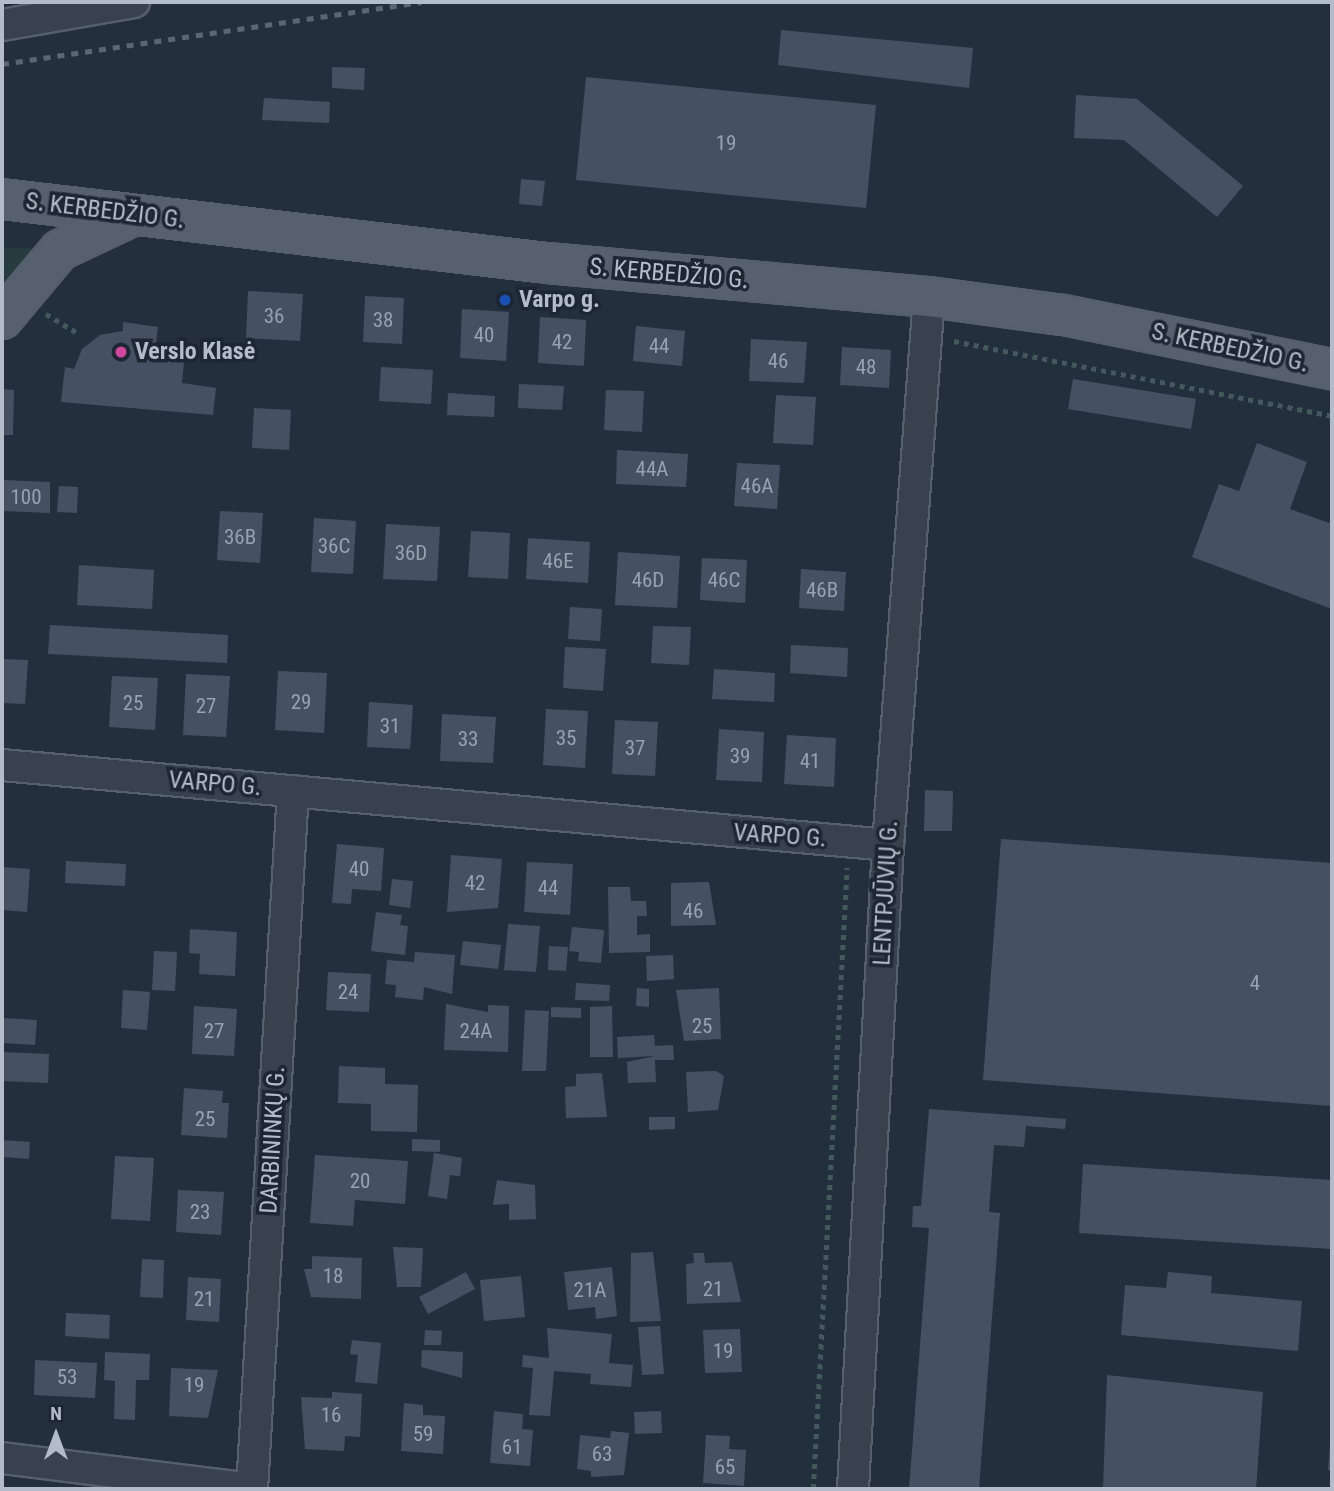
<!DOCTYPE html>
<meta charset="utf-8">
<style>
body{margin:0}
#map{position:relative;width:1334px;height:1491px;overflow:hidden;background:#242f3e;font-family:"Roboto Condensed",sans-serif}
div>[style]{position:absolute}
.green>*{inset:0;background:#263c3f}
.building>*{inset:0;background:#455162}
.path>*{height:4.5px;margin-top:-2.25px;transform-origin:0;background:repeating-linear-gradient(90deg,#44595c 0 5px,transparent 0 10px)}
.roads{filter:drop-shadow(2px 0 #565f6c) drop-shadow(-2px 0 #565f6c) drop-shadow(0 2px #565f6c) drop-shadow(0 -2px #565f6c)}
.street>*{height:30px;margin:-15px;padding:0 15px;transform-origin:15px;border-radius:15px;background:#38414e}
.primary>*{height:38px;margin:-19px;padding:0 19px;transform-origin:19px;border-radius:19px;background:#56606e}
.rail>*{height:5px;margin-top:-2.5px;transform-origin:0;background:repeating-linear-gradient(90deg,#5a6575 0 7px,transparent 0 14px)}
.dots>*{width:19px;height:19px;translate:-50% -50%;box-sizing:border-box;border:4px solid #1d2633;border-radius:50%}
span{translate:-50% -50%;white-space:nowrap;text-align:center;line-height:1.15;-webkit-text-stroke:7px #1d2633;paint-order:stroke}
.number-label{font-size:21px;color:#98a1af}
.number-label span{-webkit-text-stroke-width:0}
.street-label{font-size:24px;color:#b4bcc9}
.poi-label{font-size:24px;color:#b4bcc9;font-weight:700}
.left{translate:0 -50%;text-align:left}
.frame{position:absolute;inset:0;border:4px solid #b4bcc9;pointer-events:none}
.north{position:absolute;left:21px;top:1400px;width:70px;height:70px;-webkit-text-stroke:5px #1d2633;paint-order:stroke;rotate:0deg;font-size:19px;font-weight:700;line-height:28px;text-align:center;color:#b4bcc9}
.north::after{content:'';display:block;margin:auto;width:24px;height:32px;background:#b4bcc9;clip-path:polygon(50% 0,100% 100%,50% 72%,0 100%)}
</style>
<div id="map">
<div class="green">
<i style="clip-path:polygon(2px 247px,40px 249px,8px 286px,2px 285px)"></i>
</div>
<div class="building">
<i style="clip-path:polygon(781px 30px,973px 48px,969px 88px,778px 65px)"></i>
<i style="clip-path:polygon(332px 67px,365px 68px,364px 90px,332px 88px)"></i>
<i style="clip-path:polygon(586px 77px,876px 105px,866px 208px,576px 180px)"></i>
<i style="clip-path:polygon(1076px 95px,1137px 99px,1243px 186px,1217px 217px,1124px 140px,1074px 138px)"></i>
<i style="clip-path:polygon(264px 98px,330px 102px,329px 123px,262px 120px)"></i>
<i style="clip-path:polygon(521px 179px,545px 181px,542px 206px,519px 204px)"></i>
<i style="clip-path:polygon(248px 291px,303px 294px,300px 341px,246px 338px)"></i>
<i style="clip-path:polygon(365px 296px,404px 298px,402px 344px,363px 342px)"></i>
<i style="clip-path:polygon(462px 309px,509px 312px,506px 361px,460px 358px)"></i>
<i style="clip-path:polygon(540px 317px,586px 320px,584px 366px,538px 363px)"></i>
<i style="clip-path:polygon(123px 322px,158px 327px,154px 358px,184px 362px,182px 383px,216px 388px,213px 415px,61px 402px,65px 367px,74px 369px,82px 349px,100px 335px,123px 331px)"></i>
<i style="clip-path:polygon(636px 326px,685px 331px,682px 366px,633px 361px)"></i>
<i style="clip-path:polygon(751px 339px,807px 342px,804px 383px,749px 381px)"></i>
<i style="clip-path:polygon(842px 347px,891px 350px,889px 388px,840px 385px)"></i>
<i style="clip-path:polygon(381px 367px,433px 370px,431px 404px,379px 401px)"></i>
<i style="clip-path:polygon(1073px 379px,1196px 399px,1191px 429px,1068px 409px)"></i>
<i style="clip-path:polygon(519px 384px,564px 386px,562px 410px,518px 408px)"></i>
<i style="clip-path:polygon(2px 389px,14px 390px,13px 435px,2px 435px)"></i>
<i style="clip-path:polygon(606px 390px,644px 391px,642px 432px,604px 430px)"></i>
<i style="clip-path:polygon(448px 393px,495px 396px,494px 417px,447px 415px)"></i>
<i style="clip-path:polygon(776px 395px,816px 397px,813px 445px,773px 443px)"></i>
<i style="clip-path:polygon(254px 408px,291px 410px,289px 450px,252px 448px)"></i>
<i style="clip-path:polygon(1257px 443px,1307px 462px,1290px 509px,1332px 524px,1332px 609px,1192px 557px,1219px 484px,1239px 491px)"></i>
<i style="clip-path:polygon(617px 450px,688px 454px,686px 487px,616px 484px)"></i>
<i style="clip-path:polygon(737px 463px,780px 465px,777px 509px,734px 506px)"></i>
<i style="clip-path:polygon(3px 480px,50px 482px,50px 513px,2px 511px)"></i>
<i style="clip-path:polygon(59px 486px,78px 487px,77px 513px,57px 512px)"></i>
<i style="clip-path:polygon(220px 511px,263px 513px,260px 563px,217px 560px)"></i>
<i style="clip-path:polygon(314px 518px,356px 521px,353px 574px,311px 572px)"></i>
<i style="clip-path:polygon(386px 524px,440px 527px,437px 581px,383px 579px)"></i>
<i style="clip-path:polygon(471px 531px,510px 533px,508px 579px,468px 577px)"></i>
<i style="clip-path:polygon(528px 538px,590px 542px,588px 583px,526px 579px)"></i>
<i style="clip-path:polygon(618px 552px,680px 556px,677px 608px,615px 605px)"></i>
<i style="clip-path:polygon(702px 558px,747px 560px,745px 603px,700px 600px)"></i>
<i style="clip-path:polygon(79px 565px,154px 570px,152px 609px,77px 605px)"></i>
<i style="clip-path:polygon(801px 569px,846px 572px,844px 611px,799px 608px)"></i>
<i style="clip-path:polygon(570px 607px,602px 609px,600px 641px,568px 639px)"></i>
<i style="clip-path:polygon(50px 625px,228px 635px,227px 663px,48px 654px)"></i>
<i style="clip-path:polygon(653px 626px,691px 627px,689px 665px,651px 663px)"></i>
<i style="clip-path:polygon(791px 645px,848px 648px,847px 677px,790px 673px)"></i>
<i style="clip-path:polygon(565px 647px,606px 649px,603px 691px,563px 688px)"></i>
<i style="clip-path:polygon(2px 659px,28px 660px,25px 704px,2px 703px)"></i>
<i style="clip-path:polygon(714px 669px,775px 673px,774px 702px,712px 699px)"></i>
<i style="clip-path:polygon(278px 671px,327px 673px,324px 733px,275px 730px)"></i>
<i style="clip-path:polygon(186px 674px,230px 676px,226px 737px,183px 735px)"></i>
<i style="clip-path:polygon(112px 676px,158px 678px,155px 730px,109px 727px)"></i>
<i style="clip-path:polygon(369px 702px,413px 705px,410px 749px,367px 747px)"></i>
<i style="clip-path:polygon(546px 709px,588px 711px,585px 768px,543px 765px)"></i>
<i style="clip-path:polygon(442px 714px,496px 717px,493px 763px,440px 761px)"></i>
<i style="clip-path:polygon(615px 720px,658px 722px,655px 776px,612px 774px)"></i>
<i style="clip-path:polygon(719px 729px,764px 732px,762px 782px,716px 780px)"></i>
<i style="clip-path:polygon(787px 735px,836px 738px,834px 787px,784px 784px)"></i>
<i style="clip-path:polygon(925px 790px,953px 791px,952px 831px,924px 831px)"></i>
<i style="clip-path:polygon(1001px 839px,1332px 863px,1332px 1106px,983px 1080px)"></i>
<i style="clip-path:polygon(337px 844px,384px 848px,381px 891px,352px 889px,351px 904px,332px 903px)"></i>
<i style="clip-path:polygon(451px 855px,502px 859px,498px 908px,447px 912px)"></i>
<i style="clip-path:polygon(66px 861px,126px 864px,125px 886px,65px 883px)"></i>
<i style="clip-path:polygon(527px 862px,573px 864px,570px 915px,524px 912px)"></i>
<i style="clip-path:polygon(2px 867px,30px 869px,27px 912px,2px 910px)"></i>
<i style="clip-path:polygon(392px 879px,413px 881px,410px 908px,389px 905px)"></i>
<i style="clip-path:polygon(709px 882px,716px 925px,671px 926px,671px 883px)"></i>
<i style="clip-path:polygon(608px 887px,630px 887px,631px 901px,646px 901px,647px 916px,637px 916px,637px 935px,650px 934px,650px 952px,609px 953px)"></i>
<i style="clip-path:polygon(376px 912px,402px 915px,400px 925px,408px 926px,405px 955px,371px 951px)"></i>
<i style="clip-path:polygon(508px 924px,540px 926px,536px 972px,504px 970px)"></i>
<i style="clip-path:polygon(572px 927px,604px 930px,601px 963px,578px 961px,579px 952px,569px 951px)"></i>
<i style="clip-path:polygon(190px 929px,237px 932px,235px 976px,199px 974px,200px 954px,189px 953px)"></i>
<i style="clip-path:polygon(463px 941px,501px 945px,498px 969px,460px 965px)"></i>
<i style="clip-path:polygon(549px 946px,568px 947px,566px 971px,548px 970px)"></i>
<i style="clip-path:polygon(154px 951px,177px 952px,175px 991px,152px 990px)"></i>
<i style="clip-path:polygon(415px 952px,455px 955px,452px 994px,424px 987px,423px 1000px,395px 997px,396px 985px,385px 984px,387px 960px,414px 962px)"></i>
<i style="clip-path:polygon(673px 955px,674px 979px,647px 981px,646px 956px)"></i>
<i style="clip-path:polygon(328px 972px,371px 974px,369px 1012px,326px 1010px)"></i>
<i style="clip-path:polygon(576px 983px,610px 985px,609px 1001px,575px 1000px)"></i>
<i style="clip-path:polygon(637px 988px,649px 989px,649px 1007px,636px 1006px)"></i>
<i style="clip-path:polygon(719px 988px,721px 1039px,684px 1041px,676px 990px)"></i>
<i style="clip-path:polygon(123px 990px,150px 992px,147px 1030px,121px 1028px)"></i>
<i style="clip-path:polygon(446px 1004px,488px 1012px,488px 1005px,509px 1006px,508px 1052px,444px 1050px)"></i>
<i style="clip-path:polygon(194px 1006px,237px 1009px,234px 1056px,192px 1054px)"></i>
<i style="clip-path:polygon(612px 1006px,613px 1057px,590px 1057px,590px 1007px)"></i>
<i style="clip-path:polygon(551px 1007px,581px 1008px,581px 1018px,551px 1017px)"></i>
<i style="clip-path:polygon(525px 1010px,549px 1011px,546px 1071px,522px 1071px)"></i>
<i style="clip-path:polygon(2px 1018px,37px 1020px,35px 1045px,2px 1043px)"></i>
<i style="clip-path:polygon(654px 1035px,655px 1046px,673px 1045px,674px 1060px,655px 1060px,656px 1082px,628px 1083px,627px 1062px,655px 1056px,618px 1058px,617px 1037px)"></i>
<i style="clip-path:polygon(2px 1052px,49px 1054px,48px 1083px,2px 1081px)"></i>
<i style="clip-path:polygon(339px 1066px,385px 1068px,385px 1084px,418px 1085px,417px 1132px,371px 1131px,371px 1104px,338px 1103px)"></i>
<i style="clip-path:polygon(716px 1071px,724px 1076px,718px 1110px,688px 1112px,686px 1072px)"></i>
<i style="clip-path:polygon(602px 1073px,607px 1117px,566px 1118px,565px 1087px,576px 1086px,576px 1074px)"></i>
<i style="clip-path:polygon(184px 1088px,223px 1091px,222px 1103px,229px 1103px,227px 1138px,181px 1135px)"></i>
<i style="clip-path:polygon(929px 1109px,1066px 1119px,1065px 1129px,1026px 1126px,1024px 1147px,994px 1145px,989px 1212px,1000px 1213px,979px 1489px,909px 1489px,929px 1228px,912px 1227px,913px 1206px,921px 1206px)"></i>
<i style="clip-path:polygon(649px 1117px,675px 1117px,675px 1129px,649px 1130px)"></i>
<i style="clip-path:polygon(412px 1139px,440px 1140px,440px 1152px,412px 1151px)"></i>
<i style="clip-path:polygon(2px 1140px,30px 1142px,29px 1159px,2px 1157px)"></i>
<i style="clip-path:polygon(434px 1153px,462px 1158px,460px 1176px,450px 1175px,447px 1199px,428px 1196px)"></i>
<i style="clip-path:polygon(315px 1155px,408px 1161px,405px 1204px,355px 1200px,353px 1226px,310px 1223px)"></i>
<i style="clip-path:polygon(115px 1156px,154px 1158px,150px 1221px,111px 1219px)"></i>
<i style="clip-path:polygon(1083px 1164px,1332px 1180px,1332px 1249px,1079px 1233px)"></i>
<i style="clip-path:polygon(497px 1180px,535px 1185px,536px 1219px,509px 1220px,509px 1204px,493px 1205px)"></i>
<i style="clip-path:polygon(178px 1190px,224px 1192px,221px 1235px,176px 1232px)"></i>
<i style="clip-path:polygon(393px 1247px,423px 1248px,421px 1287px,397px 1287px)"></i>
<i style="clip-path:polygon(653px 1252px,661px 1321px,630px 1322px,631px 1253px)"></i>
<i style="clip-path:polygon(693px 1253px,704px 1253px,705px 1263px,732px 1262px,741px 1302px,687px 1304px,686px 1264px,694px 1263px)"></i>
<i style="clip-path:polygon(312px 1256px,362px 1258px,361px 1299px,311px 1297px,304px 1269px,312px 1269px)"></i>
<i style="clip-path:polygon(142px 1259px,164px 1260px,163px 1298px,140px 1297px)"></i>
<i style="clip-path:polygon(612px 1267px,617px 1316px,596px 1319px,595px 1307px,568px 1310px,564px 1272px)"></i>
<i style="clip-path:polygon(466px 1272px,475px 1289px,428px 1314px,419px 1297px)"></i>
<i style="clip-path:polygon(1168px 1272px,1212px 1276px,1211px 1293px,1302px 1301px,1298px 1351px,1121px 1335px,1125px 1285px,1166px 1288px)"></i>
<i style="clip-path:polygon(521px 1276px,525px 1317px,484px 1321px,480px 1280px)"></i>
<i style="clip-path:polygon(188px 1277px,221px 1279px,219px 1322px,186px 1320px)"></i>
<i style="clip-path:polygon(66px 1313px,110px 1315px,109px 1339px,65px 1336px)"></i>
<i style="clip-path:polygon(660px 1326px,664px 1374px,642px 1375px,638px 1327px)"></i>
<i style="clip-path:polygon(547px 1328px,612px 1334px,609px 1363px,633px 1365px,631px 1387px,590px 1384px,591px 1374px,554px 1371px,550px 1416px,529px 1415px,533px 1368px,522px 1367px,523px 1355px,549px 1358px)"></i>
<i style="clip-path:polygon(740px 1329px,742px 1372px,705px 1373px,703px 1330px)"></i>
<i style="clip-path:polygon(425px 1330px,442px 1331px,441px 1345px,424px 1345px)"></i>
<i style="clip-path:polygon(352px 1340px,381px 1343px,377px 1384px,355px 1382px,358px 1355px,350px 1354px)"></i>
<i style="clip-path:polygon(422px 1350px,463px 1352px,462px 1378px,421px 1367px)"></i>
<i style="clip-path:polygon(105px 1352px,150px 1354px,149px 1380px,136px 1380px,135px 1420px,114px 1419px,115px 1381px,104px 1380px)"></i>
<i style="clip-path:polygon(35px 1360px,97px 1363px,95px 1398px,34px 1395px)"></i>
<i style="clip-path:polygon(171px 1368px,218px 1370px,208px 1418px,169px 1416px)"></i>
<i style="clip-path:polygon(1107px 1375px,1263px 1392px,1256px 1489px,1103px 1489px)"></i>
<i style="clip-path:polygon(332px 1392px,362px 1394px,360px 1437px,345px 1436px,344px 1451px,305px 1449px,301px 1397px,332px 1398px)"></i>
<i style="clip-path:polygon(404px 1403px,423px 1405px,423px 1415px,445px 1416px,443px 1454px,401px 1451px)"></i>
<i style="clip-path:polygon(494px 1411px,523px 1414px,522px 1429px,533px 1430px,530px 1466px,490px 1463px)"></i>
<i style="clip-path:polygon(661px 1411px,662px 1433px,635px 1434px,634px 1412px)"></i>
<i style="clip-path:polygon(611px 1431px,629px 1433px,624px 1475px,591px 1477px,591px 1471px,577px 1469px,580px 1435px,610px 1438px)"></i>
<i style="clip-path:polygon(706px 1435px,730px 1436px,729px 1449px,746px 1450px,744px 1486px,703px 1483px)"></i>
<i style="clip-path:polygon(1330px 1445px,1332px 1446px,1332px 1471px,1328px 1470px)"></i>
</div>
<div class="path">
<i style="left:46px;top:314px;width:35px;rotate:31deg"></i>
<i style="left:954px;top:341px;width:385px;rotate:11.2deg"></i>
<i style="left:813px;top:1489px;width:622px;rotate:-86.87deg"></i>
</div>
<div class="roads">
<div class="street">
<i style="left:2px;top:25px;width:134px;rotate:-9.9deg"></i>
<i style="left:2px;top:765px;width:890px;rotate:5.16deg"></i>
<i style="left:2px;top:1458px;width:250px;rotate:7.1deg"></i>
<i style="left:252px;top:1489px;width:699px;rotate:-86.64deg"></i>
<i style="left:853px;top:1489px;width:645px;rotate:-86.89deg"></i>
<i style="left:888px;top:845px;width:550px;rotate:-85.72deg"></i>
</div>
<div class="primary">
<i style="left:2px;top:199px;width:549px;rotate:6.7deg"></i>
<i style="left:547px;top:263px;width:384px;rotate:5.1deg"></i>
<i style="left:929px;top:297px;width:135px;rotate:7.7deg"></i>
<i style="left:1063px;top:315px;width:274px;rotate:11.4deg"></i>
<i style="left:2px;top:319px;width:90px;rotate:-50deg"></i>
<i style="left:60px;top:250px;width:82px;rotate:-25.3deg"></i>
</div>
</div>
<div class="rail">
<i style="left:2px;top:64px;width:424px;rotate:-8.4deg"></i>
</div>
<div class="dots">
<i style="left:505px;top:300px;background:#1a4fb4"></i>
<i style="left:121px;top:352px;background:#d1479c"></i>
</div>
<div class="number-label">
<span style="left:726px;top:143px">19</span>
<span style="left:274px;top:316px">36</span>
<span style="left:383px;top:320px">38</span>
<span style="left:484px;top:335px">40</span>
<span style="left:562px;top:342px">42</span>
<span style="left:659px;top:346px">44</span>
<span style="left:778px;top:361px">46</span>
<span style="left:866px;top:367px">48</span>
<span style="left:652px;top:469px">44A</span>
<span style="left:757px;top:486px">46A</span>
<span style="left:26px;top:497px">100</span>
<span style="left:240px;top:537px">36B</span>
<span style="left:334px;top:546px">36C</span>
<span style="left:411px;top:553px">36D</span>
<span style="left:558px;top:561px">46E</span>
<span style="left:648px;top:580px">46D</span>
<span style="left:724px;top:580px">46C</span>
<span style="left:822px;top:590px">46B</span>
<span style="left:301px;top:702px">29</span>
<span style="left:133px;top:703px">25</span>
<span style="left:206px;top:706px">27</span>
<span style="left:390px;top:726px">31</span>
<span style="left:566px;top:738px">35</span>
<span style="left:468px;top:739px">33</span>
<span style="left:635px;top:748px">37</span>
<span style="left:740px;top:756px">39</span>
<span style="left:810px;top:761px">41</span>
<span style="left:359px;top:869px">40</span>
<span style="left:475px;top:883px">42</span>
<span style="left:548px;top:888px">44</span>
<span style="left:693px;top:911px">46</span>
<span style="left:1255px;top:983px">4</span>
<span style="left:348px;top:992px">24</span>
<span style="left:702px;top:1026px">25</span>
<span style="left:214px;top:1031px">27</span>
<span style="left:476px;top:1031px">24A</span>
<span style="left:205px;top:1119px">25</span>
<span style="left:360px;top:1181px">20</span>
<span style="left:200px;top:1212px">23</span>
<span style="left:333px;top:1276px">18</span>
<span style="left:713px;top:1289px">21</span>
<span style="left:590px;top:1290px">21A</span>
<span style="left:204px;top:1299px">21</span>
<span style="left:723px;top:1351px">19</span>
<span style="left:67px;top:1377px">53</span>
<span style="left:194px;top:1385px">19</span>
<span style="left:331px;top:1415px">16</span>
<span style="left:423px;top:1434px">59</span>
<span style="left:512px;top:1447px">61</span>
<span style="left:602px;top:1454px">63</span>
<span style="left:725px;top:1467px">65</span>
</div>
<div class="street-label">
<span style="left:105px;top:211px;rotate:7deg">S. KERBEDŽIO G.</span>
<span style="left:669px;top:274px;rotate:5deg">S. KERBEDŽIO G.</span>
<span style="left:1230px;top:348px;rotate:12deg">S. KERBEDŽIO G.</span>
<span style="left:215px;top:784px;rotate:5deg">VARPO G.</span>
<span style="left:780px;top:836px;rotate:4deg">VARPO G.</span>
<span style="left:886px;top:893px;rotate:-87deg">LENTPJŪVIŲ G.</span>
<span style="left:273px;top:1140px;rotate:-87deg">DARBININKŲ G.</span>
</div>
<div class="poi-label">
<span class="left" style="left:519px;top:300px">Varpo g.</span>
<span class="left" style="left:135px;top:352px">Verslo Klasė</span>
</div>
<div class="frame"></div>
<div class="north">N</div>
</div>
